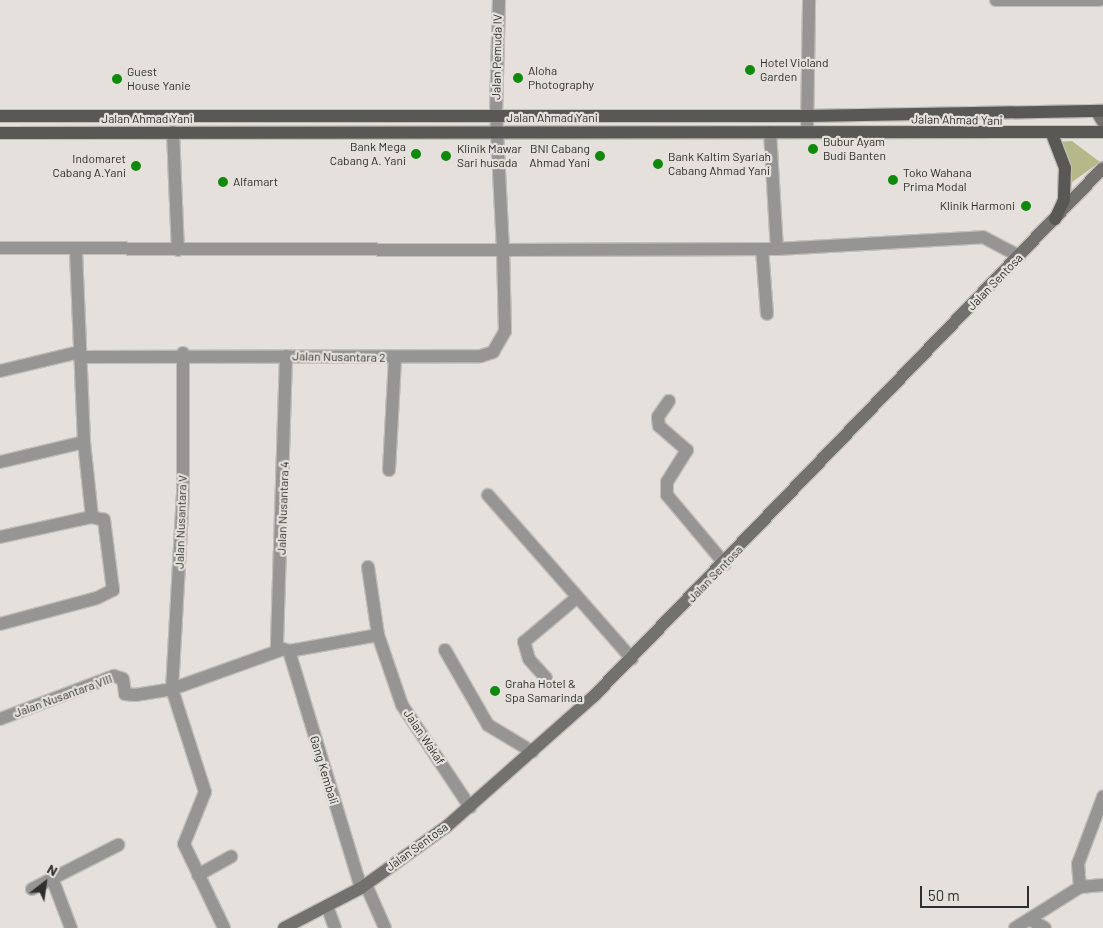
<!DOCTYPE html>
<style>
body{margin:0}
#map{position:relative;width:1103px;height:928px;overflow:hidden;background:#e5e0db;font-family:Barlow,sans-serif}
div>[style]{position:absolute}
.green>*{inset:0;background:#b5b98a}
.roads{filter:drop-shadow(1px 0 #c1bdb8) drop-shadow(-1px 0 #c1bdb8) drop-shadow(0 1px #c1bdb8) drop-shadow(0 -1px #c1bdb8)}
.street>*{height:12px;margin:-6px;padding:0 6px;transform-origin:6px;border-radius:6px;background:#979593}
.secondary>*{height:12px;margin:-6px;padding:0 6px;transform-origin:6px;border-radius:6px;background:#73716e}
.primary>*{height:12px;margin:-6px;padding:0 6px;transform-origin:6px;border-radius:6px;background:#5a5854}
.dots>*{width:14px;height:14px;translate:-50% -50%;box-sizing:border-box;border:2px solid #e5e0db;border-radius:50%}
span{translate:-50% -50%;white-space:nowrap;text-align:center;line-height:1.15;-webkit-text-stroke:4.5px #e5e0db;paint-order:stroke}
.street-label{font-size:12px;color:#302f2d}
.poi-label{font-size:12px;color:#302f2d}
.left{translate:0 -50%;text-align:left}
.right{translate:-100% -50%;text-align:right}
.north{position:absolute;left:20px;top:858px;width:50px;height:50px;-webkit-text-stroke:4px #e5e0db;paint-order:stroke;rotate:30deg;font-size:14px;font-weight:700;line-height:20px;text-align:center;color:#302f2d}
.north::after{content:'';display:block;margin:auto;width:18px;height:22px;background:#302f2d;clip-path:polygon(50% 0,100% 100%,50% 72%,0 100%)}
.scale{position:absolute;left:920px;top:886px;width:109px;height:22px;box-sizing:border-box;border:2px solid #302f2d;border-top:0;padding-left:6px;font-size:15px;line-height:18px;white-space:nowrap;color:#302f2d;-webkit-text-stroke:4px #e5e0db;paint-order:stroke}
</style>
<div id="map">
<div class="green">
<i style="clip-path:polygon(1072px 141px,1100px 162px,1068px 185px,1054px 142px)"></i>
</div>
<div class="roads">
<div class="street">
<i style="left:996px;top:0;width:103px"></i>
<i style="left:173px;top:132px;width:118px;rotate:87.6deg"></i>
<i style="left:770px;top:132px;width:117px;rotate:86.6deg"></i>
<i style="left:807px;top:132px;width:132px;rotate:-89.1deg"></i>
<i style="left:0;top:248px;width:503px;rotate:0.23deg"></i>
<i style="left:503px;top:250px;width:136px;rotate:-92.9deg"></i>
<i style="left:496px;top:114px;width:114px;rotate:-88.5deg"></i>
<i style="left:762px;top:249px;width:65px;rotate:85.6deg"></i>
<i style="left:183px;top:353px;width:140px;rotate:90deg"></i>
<i style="left:183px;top:493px;width:196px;rotate:93.2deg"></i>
<i style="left:172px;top:689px;width:108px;rotate:72.2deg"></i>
<i style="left:205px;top:792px;width:56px;rotate:112deg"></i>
<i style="left:184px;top:844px;width:93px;rotate:64.5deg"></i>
<i style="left:286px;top:356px;width:291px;rotate:91.8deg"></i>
<i style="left:277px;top:647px;width:13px;rotate:18deg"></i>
<i style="left:289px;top:651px;width:90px;rotate:-10.2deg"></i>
<i style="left:79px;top:357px;width:402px;rotate:-0.1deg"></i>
<i style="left:481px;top:356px;width:13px;rotate:-18deg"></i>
<i style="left:493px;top:352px;width:24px;rotate:-60deg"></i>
<i style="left:505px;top:331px;width:81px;rotate:-91.4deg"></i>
<i style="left:503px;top:250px;width:274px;rotate:-0.2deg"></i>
<i style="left:777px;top:249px;width:206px;rotate:-3.3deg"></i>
<i style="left:983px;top:237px;width:41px;rotate:27.8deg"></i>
<i style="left:0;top:371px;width:81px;rotate:-13.5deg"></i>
<i style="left:669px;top:401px;width:19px;rotate:125deg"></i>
<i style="left:658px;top:417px;width:9px;rotate:84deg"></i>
<i style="left:659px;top:426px;width:37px;rotate:41deg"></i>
<i style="left:687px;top:450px;width:38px;rotate:122deg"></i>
<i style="left:667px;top:482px;width:13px;rotate:90deg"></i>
<i style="left:667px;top:495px;width:90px;rotate:50deg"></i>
<i style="left:0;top:462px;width:86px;rotate:-13.4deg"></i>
<i style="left:389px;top:470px;width:112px;rotate:-86.9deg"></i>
<i style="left:488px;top:495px;width:218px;rotate:48.7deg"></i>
<i style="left:0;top:537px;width:94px;rotate:-12.3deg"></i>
<i style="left:368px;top:567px;width:69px;rotate:81.6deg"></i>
<i style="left:378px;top:635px;width:74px;rotate:71.1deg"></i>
<i style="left:402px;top:705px;width:123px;rotate:56.3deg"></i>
<i style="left:0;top:624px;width:100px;rotate:-15deg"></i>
<i style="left:97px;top:598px;width:18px;rotate:-27deg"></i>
<i style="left:113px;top:590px;width:71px;rotate:-97.3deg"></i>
<i style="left:104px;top:520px;width:12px;rotate:-166deg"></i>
<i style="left:92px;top:517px;width:75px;rotate:-96.1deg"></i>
<i style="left:84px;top:442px;width:194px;rotate:-92.4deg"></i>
<i style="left:445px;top:650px;width:86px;rotate:60.2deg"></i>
<i style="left:488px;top:725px;width:52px;rotate:31deg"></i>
<i style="left:289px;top:651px;width:248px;rotate:73.1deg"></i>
<i style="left:546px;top:678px;width:25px;rotate:-132deg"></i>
<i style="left:529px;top:659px;width:18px;rotate:-106deg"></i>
<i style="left:524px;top:642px;width:67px;rotate:-40.1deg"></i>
<i style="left:0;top:719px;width:122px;rotate:-20.7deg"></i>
<i style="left:114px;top:676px;width:9px;rotate:18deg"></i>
<i style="left:123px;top:679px;width:15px;rotate:82deg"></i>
<i style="left:125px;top:694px;width:10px;rotate:6deg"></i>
<i style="left:135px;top:695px;width:37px;rotate:-9deg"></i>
<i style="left:172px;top:689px;width:116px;rotate:-19.7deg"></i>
<i style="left:198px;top:875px;width:38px;rotate:-29deg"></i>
<i style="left:52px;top:878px;width:53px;rotate:69.2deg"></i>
<i style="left:366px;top:885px;width:47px;rotate:66.2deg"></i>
<i style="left:1080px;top:887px;width:23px;rotate:-95deg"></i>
<i style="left:1078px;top:864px;width:72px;rotate:-69.5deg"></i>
<i style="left:32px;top:889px;width:97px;rotate:-27.1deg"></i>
<i style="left:327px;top:906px;width:23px;rotate:70deg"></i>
<i style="left:1031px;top:920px;width:16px;rotate:30deg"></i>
<i style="left:1015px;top:928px;width:77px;rotate:-32.2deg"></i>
<i style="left:1080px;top:887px;width:23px;rotate:-5deg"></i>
</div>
<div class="secondary">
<i style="left:1097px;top:112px;width:12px;rotate:59deg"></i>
<i style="left:284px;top:928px;width:87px;rotate:-27.5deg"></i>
<i style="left:361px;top:888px;width:105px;rotate:-35.7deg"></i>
<i style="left:446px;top:827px;width:198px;rotate:-41.5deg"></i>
<i style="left:594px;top:696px;width:733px;rotate:-46.05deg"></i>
</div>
<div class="primary">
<i style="left:0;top:116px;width:807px"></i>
<i style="left:807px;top:116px;width:296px;rotate:-1deg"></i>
<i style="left:0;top:133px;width:1103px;rotate:-0.05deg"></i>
<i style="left:1052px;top:134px;width:36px;rotate:69deg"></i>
<i style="left:1065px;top:168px;width:32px;rotate:92deg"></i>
<i style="left:1064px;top:200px;width:21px;rotate:115deg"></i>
</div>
</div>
<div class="dots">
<i style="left:750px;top:70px;background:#11890c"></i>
<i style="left:518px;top:78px;background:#11890c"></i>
<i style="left:117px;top:79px;background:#11890c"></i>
<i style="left:813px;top:149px;background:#11890c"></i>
<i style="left:416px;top:154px;background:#11890c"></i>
<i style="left:446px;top:156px;background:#11890c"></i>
<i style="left:600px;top:156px;background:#11890c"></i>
<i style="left:658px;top:164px;background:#11890c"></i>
<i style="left:136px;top:166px;background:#11890c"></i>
<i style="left:893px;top:180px;background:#11890c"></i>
<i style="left:223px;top:182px;background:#11890c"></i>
<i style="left:1026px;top:206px;background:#11890c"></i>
<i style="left:495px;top:691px;background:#11890c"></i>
</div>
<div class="street-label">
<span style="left:497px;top:57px;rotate:-89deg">Jalan Pemuda IV</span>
<span style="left:552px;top:118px">Jalan Ahmad Yani</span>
<span style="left:147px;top:119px">Jalan Ahmad Yani</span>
<span style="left:957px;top:120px;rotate:1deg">Jalan Ahmad Yani</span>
<span style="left:995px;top:282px;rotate:-46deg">Jalan Sentosa</span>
<span style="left:339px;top:357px;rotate:1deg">Jalan Nusantara 2</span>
<span style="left:283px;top:508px;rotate:-88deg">Jalan Nusantara 4</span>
<span style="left:181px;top:522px;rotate:-88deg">Jalan Nusantara V</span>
<span style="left:715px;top:574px;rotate:-46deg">Jalan Sentosa</span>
<span style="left:63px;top:696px;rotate:-20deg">Jalan Nusantara VIII</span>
<span style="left:424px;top:737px;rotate:56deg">Jalan Wakaf</span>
<span style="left:324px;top:770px;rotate:73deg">Gang Kembali</span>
<span style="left:417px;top:847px;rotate:-36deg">Jalan Sentosa</span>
</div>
<div class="poi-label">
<span class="left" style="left:760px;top:70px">Hotel Violand<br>Garden</span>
<span class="left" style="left:528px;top:78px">Aloha<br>Photography</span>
<span class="left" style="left:127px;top:79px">Guest<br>House Yanie</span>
<span class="left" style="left:823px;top:149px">Bubur Ayam<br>Budi Banten</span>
<span class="right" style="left:406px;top:154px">Bank Mega<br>Cabang A. Yani</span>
<span class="left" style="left:457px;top:156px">Klinik Mawar<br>Sari husada</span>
<span class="right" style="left:590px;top:156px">BNI Cabang<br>Ahmad Yani</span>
<span class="left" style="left:668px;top:164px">Bank Kaltim Syariah<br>Cabang Ahmad Yani</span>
<span class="right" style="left:126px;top:166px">Indomaret<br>Cabang A.Yani</span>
<span class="left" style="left:903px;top:180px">Toko Wahana<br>Prima Modal</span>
<span class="left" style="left:233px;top:182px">Alfamart</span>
<span class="right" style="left:1015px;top:206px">Klinik Harmoni</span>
<span class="left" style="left:505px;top:691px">Graha Hotel &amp;<br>Spa Samarinda</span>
</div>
<div class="north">N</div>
<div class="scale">50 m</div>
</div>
